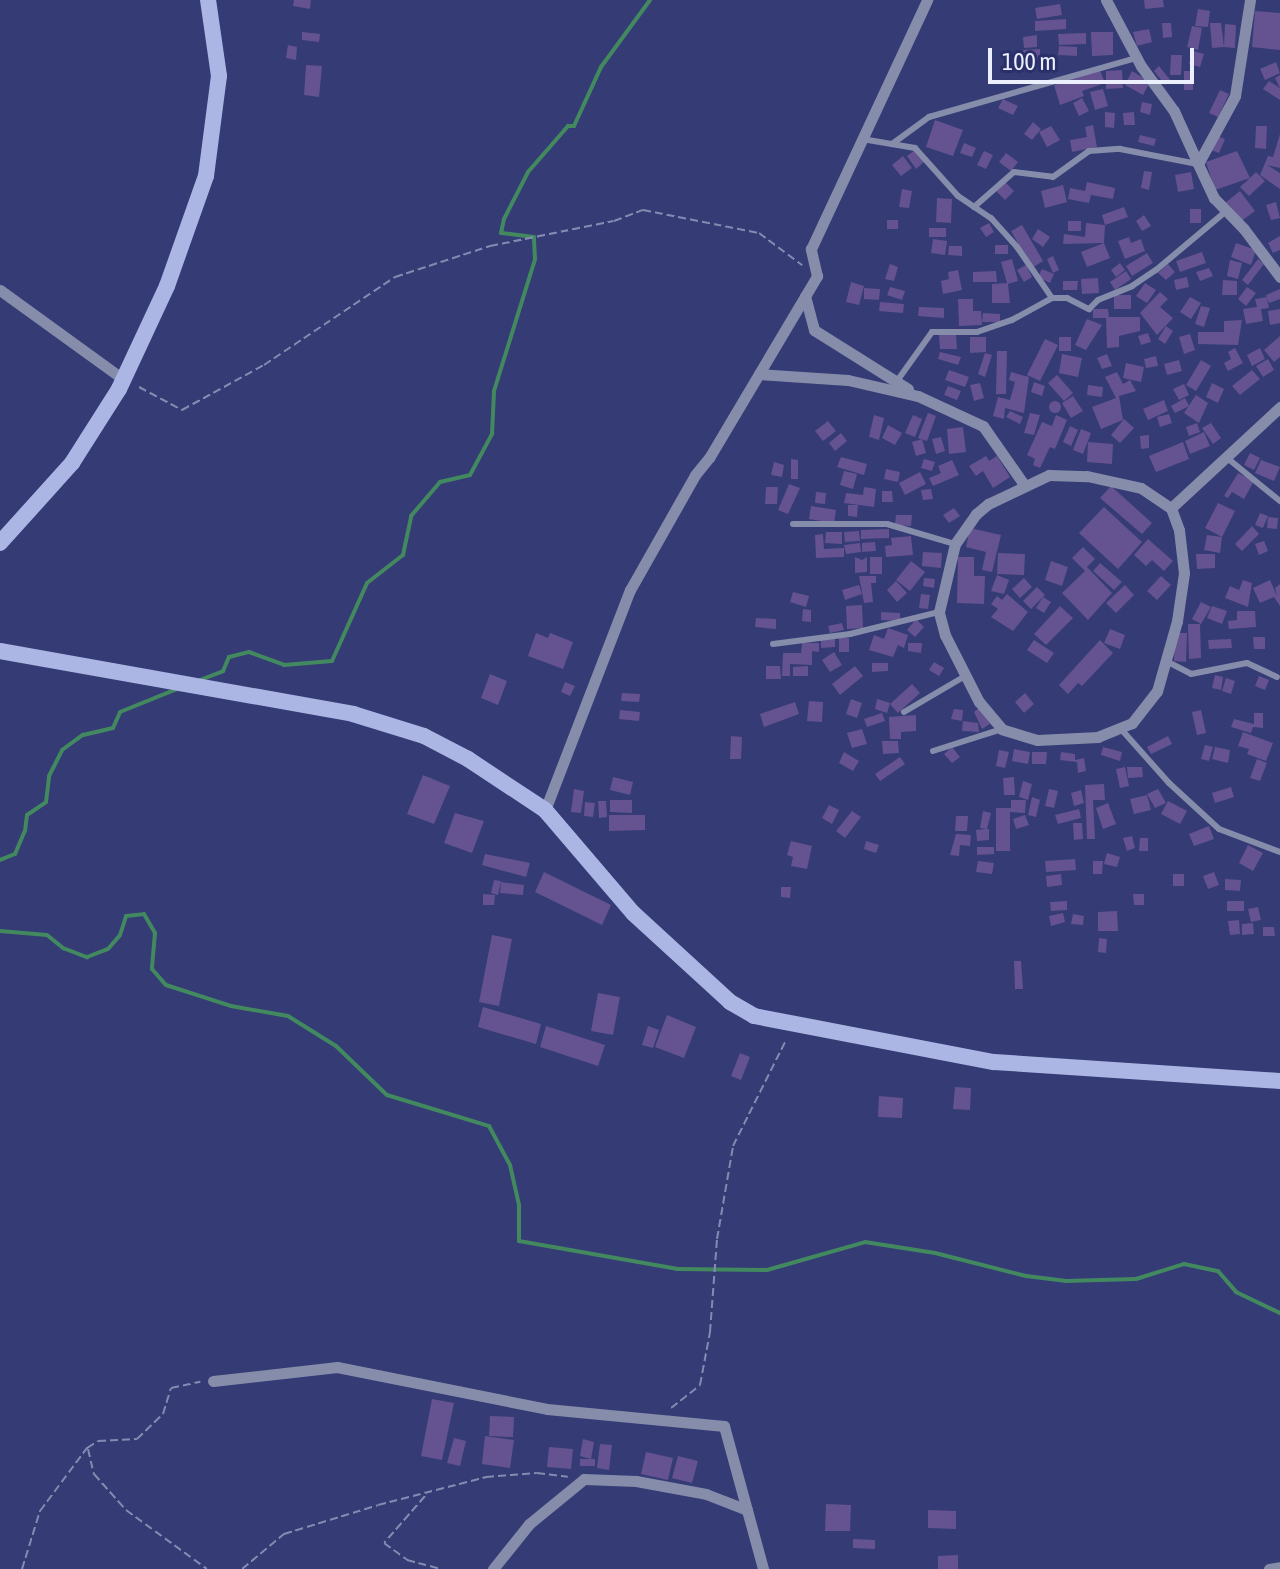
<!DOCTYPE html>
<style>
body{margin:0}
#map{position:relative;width:1280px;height:1569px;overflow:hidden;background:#343b75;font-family:"Asap Condensed",sans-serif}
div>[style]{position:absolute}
.stream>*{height:4px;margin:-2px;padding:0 2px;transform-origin:2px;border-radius:2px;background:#43895f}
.building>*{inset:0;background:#645390}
.round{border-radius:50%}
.path>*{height:2px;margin-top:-1px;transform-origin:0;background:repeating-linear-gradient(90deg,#848ab0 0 8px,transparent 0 12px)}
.lane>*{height:6px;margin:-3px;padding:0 3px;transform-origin:3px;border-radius:3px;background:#868daa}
.street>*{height:11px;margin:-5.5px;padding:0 5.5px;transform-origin:5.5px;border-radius:5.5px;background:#868daa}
.secondary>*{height:16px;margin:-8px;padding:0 8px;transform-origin:8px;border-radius:8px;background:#acb6e4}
span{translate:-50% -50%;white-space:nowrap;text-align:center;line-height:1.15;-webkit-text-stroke:6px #2a3069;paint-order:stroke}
.scale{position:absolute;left:988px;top:48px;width:206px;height:36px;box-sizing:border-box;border:4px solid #eceffd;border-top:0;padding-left:10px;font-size:24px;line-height:28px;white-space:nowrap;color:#eceffd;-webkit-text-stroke:6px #2a3069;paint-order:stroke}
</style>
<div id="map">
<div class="stream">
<i style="left:200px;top:680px;width:25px;rotate:-21deg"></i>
<i style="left:223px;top:671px;width:15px;rotate:-67deg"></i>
<i style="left:229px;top:657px;width:21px;rotate:-14deg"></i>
<i style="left:249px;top:652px;width:37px;rotate:20deg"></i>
<i style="left:284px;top:665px;width:48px;rotate:-4.8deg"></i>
<i style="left:332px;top:661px;width:85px;rotate:-65.8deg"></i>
<i style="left:367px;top:583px;width:46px;rotate:-37.9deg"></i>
<i style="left:403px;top:555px;width:40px;rotate:-78deg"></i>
<i style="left:411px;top:516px;width:45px;rotate:-49.5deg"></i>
<i style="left:440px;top:482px;width:31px;rotate:-13deg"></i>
<i style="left:470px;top:475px;width:47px;rotate:-61.8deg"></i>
<i style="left:492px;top:434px;width:43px;rotate:-87.3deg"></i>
<i style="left:494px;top:391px;width:138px;rotate:-72.7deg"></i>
<i style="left:535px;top:259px;width:22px;rotate:-93deg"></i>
<i style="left:534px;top:237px;width:33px;rotate:-173deg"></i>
<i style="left:501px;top:233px;width:14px;rotate:-78deg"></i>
<i style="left:504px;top:219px;width:53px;rotate:-62.9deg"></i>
<i style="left:528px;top:172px;width:61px;rotate:-49deg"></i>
<i style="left:568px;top:126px;width:6px"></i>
<i style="left:574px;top:126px;width:65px;rotate:-65.4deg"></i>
<i style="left:601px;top:67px;width:83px;rotate:-53.8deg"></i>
<i style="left:0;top:860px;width:16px;rotate:-22deg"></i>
<i style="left:15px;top:854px;width:25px;rotate:-67deg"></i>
<i style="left:25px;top:831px;width:16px;rotate:-83deg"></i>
<i style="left:27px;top:815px;width:23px;rotate:-34deg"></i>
<i style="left:46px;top:802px;width:26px;rotate:-83deg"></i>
<i style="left:49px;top:776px;width:29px;rotate:-63deg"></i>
<i style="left:62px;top:750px;width:26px;rotate:-36deg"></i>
<i style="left:83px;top:735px;width:31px;rotate:-13deg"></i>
<i style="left:113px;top:728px;width:17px;rotate:-66deg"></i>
<i style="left:120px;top:712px;width:61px;rotate:-22deg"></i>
<i style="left:0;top:931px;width:47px;rotate:4.9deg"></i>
<i style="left:47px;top:935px;width:21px;rotate:39deg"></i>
<i style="left:63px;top:948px;width:26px;rotate:21deg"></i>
<i style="left:87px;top:957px;width:22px;rotate:-21deg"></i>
<i style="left:108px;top:949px;width:18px;rotate:-49deg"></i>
<i style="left:120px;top:935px;width:20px;rotate:-72deg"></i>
<i style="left:126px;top:916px;width:18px;rotate:-6deg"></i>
<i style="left:144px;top:914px;width:22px;rotate:60deg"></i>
<i style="left:155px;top:933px;width:36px;rotate:95deg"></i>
<i style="left:152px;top:969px;width:21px;rotate:49deg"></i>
<i style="left:166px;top:985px;width:68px;rotate:17.9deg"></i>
<i style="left:231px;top:1006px;width:58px;rotate:10deg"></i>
<i style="left:288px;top:1016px;width:57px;rotate:32deg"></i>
<i style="left:336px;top:1046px;width:71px;rotate:43.9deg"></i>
<i style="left:387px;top:1095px;width:107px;rotate:16.9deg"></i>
<i style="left:489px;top:1126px;width:44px;rotate:61.7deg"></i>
<i style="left:510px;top:1165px;width:41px;rotate:77.3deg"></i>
<i style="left:519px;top:1205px;width:36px;rotate:90deg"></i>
<i style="left:519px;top:1241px;width:160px;rotate:10deg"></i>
<i style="left:677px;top:1269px;width:90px;rotate:0.6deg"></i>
<i style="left:767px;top:1270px;width:102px;rotate:-15.9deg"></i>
<i style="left:865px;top:1242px;width:71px;rotate:8.9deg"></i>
<i style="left:935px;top:1253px;width:94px;rotate:14.2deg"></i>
<i style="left:1026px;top:1276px;width:39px;rotate:7deg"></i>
<i style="left:1065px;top:1281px;width:71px;rotate:-1.6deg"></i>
<i style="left:1136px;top:1279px;width:50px;rotate:-17.4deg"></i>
<i style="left:1184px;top:1264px;width:35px;rotate:12deg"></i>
<i style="left:1218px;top:1271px;width:28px;rotate:49deg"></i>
<i style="left:1236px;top:1292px;width:49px;rotate:25.5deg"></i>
</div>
<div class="building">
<i style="clip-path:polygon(294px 0,311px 0,310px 9px,293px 6px)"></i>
<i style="clip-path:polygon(1144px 0,1163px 0,1164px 7px,1145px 9px)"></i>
<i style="clip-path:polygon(1060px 4px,1062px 15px,1037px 19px,1035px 8px)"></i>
<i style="clip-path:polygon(1198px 9px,1210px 11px,1208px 27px,1195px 26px)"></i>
<i style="clip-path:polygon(1255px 11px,1280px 13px,1280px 50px,1252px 47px)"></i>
<i style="clip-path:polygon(1066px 19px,1066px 29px,1035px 31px,1035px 21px)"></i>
<i style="clip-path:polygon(1162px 23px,1171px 23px,1172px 37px,1163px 38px)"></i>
<i style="clip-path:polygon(1210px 23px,1221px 23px,1224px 47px,1212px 48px)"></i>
<i style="clip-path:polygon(1225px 24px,1236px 25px,1235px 48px,1224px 47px)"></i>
<i style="clip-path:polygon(1192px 26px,1202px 28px,1198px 50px,1187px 47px)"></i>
<i style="clip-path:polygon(1149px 29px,1152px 42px,1137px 46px,1133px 32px)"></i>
<i style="clip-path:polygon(302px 32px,320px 34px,319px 42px,302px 40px)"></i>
<i style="clip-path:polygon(1091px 32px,1113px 32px,1113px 55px,1092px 56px)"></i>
<i style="clip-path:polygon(1086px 33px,1086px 44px,1059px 45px,1058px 34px)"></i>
<i style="clip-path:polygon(1037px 35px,1037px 47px,1024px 48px,1023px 37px)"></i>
<i style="clip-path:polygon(288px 45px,297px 47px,296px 60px,286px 58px)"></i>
<i style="clip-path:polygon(1059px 46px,1077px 47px,1077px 56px,1058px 55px)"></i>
<i style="clip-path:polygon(1040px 49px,1040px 60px,1024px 61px,1023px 50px)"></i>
<i style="clip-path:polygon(1193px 51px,1204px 54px,1200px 67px,1189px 64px)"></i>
<i style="clip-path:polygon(1171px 55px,1182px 55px,1181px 75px,1170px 75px)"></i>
<i style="clip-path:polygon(1276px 62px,1280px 73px,1265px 80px,1260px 69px)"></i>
<i style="clip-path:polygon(306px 65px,322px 66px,319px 97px,304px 95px)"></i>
<i style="clip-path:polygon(1159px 66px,1171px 81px,1165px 85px,1154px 71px)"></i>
<i style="clip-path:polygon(1100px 70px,1105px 83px,1082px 91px,1084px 96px,1060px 105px,1054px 85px)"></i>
<i style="clip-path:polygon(1122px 70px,1123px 88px,1106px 89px,1106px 71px)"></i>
<i style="clip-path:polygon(1132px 71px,1150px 82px,1143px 95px,1125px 85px)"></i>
<i style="clip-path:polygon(1184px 71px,1193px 71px,1193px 90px,1184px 90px)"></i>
<i style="clip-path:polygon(1280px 75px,1280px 100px,1263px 89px,1269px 81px,1280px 88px,1275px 78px)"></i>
<i style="clip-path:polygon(1103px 89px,1108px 106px,1095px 110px,1090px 92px)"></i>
<i style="clip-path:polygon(1220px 90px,1229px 94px,1218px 117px,1209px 113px)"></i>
<i style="clip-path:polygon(1082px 98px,1089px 111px,1079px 116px,1073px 103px)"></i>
<i style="clip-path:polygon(1003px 99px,1018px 106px,1013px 115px,998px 108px)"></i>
<i style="clip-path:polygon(1142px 102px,1152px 104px,1150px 115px,1140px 112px)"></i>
<i style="clip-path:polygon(1105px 112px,1115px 113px,1114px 128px,1105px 127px)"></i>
<i style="clip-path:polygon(1134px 112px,1135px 125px,1124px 125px,1123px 113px)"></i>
<i style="clip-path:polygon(935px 120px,963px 130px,953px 156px,926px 147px)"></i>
<i style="clip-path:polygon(1033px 122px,1041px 129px,1032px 140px,1024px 134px)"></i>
<i style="clip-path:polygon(1093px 125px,1097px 147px,1072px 152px,1070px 140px,1087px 137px,1085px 127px)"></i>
<i style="clip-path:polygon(1051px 126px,1060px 140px,1047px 147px,1039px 132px)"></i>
<i style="clip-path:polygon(1256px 126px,1267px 126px,1266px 149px,1255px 148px)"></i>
<i style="clip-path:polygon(1280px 134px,1280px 168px,1267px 165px,1280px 173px,1280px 189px,1260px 175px,1268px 156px,1273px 157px)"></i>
<i style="clip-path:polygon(1140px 135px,1156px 139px,1154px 146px,1138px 142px)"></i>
<i style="clip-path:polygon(1217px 136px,1225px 139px,1219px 153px,1211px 150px)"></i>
<i style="clip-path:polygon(964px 143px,976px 148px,972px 157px,960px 153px)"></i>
<i style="clip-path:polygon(915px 150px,924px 162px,916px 169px,907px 156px)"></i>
<i style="clip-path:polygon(984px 151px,993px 155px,986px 169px,977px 165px)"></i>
<i style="clip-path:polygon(1237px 151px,1250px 178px,1256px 172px,1265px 181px,1249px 196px,1240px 187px,1250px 178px,1215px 190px,1206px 162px)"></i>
<i style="clip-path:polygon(1006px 153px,1018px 162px,1011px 171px,999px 162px)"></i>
<i style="clip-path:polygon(903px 156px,912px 168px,901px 176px,892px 165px)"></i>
<i style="clip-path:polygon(1144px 171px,1152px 172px,1149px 190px,1141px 188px)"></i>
<i style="clip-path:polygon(1191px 172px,1194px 189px,1178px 192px,1175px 175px)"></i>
<i style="clip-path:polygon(1005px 182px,1014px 191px,1005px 200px,996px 191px)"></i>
<i style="clip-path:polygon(1087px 182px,1115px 188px,1113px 199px,1091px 195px,1089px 203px,1068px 199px,1070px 188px,1085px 191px)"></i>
<i style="clip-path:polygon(1063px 185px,1067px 202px,1045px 208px,1041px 191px)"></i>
<i style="clip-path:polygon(902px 189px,912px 191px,909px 208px,899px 207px)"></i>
<i style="clip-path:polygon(1240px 191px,1255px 211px,1240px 222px,1225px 203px)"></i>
<i style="clip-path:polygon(937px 198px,952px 199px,951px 223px,936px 222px)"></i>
<i style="clip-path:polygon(1276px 202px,1280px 218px,1271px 220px,1266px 205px)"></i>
<i style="clip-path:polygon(1124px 207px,1128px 217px,1105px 225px,1104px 243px,1063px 244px,1064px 234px,1085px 237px,1086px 223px,1105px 225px,1102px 215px)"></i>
<i style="clip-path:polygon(1190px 209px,1201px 209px,1201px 223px,1190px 223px)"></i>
<i style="clip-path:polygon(1144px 215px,1151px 226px,1142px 231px,1136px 221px)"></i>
<i style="clip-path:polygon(887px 220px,898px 220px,898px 229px,887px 229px)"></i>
<i style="clip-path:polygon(1068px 221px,1081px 221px,1081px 231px,1068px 231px)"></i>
<i style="clip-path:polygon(989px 223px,994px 232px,986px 237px,980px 228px)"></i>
<i style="clip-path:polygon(1022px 225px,1043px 261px,1032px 268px,1011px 231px)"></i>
<i style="clip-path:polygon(929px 228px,946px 228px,946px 237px,929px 237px)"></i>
<i style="clip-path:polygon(1038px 229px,1050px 237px,1043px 247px,1032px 239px)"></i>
<i style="clip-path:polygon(1280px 236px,1280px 250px,1273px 253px,1268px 243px)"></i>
<i style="clip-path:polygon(1129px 237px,1131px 243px,1141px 239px,1145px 251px,1125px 259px,1118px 241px)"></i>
<i style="clip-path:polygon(933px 239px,947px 241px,945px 255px,931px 253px)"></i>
<i style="clip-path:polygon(1104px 243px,1110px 258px,1087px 267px,1081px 252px)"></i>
<i style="clip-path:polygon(1236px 243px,1256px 250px,1251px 265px,1231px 257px)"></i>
<i style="clip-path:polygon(995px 245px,1008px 245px,1008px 254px,995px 254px)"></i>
<i style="clip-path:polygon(949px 246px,962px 246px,962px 256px,948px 255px)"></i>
<i style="clip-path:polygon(1202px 252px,1206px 263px,1180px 272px,1176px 261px)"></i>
<i style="clip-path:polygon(1147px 253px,1153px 263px,1132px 276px,1126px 266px)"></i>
<i style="clip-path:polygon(1053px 256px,1059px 270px,1053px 273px,1047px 259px)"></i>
<i style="clip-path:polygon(1012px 259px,1018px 281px,1008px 284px,1010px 303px,992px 303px,992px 284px,1007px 283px,1001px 262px)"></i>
<i style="clip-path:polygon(1258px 259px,1264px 264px,1248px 285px,1242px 280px)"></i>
<i style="clip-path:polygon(1230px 260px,1242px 263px,1238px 279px,1227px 276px)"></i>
<i style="clip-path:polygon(1120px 263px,1125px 270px,1116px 277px,1111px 270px)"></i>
<i style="clip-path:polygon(890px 264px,898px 267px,894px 281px,885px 279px)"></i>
<i style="clip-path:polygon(1168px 264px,1175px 272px,1166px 280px,1158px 273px)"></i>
<i style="clip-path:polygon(1026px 265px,1032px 277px,1024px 282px,1017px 270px)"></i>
<i style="clip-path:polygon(1209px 268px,1213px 276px,1200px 281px,1196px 272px)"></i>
<i style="clip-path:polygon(1042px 269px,1054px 274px,1050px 283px,1038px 277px)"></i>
<i style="clip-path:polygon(958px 270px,962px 290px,943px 294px,941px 281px,949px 279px,948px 272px)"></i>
<i style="clip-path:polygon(996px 271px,997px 282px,973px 282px,973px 272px)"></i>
<i style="clip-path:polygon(1126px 271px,1131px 279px,1115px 290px,1110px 282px)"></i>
<i style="clip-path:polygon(1187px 277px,1189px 287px,1176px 290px,1174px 280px)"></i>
<i style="clip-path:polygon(1098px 278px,1099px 293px,1082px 294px,1081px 279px)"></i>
<i style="clip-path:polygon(1223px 280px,1237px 281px,1237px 295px,1222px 295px)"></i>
<i style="clip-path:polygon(1063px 281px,1078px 281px,1077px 290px,1063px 290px)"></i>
<i style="clip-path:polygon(851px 282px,864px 286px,859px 305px,846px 302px)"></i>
<i style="clip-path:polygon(1145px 283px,1156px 290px,1147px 303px,1136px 296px)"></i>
<i style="clip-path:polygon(890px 287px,905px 291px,902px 300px,887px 295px)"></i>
<i style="clip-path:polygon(1247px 287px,1256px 293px,1246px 306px,1238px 299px)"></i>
<i style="clip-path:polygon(864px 288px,880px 289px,879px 300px,864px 299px)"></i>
<i style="clip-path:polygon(1280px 289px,1280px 299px,1269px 303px,1266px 295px)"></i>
<i style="clip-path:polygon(1160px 292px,1168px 299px,1160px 307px,1173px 318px,1157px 335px,1140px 313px)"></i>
<i style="clip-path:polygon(1114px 295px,1131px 295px,1131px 309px,1114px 309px)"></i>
<i style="clip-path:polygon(1190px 297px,1201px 303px,1191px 319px,1180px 312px)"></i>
<i style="clip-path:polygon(1267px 297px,1269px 308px,1261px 309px,1263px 321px,1246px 324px,1243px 309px,1257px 307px,1255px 299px)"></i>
<i style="clip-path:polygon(958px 299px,973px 299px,973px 311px,981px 311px,982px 325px,959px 326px)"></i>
<i style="clip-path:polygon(880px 302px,904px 304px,903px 313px,879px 311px)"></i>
<i style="clip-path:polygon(1201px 306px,1210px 308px,1204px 327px,1195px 324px)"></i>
<i style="clip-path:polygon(919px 307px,944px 308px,944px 318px,918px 316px)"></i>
<i style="clip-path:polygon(1093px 309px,1108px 309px,1109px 317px,1140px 317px,1140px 331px,1119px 336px,1119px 347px,1107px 348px,1106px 318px,1093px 318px)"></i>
<i style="clip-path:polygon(1280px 309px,1280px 323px,1270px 325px,1268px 311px)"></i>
<i style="clip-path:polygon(983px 313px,1000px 314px,1000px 322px,982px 322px)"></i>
<i style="clip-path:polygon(1087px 319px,1102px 325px,1086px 350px,1075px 345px)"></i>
<i style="clip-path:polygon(1242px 320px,1238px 345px,1198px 344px,1198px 332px,1224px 332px,1224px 321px)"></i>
<i style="clip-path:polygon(1166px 326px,1173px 331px,1165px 344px,1158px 339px)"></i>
<i style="clip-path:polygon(1148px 333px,1151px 342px,1141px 345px,1138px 336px)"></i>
<i style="clip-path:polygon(1190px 334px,1195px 350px,1184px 354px,1179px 337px)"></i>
<i style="clip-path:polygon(939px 335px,956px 335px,957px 349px,940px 349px)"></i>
<i style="clip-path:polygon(1280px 336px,1280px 357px,1274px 362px,1264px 350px)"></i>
<i style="clip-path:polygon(970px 337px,986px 337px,986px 352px,970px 353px)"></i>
<i style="clip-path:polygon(1059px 337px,1071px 337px,1071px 351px,1059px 351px)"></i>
<i style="clip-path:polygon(1045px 339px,1058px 345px,1040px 381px,1027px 375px)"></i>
<i style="clip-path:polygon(1235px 348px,1243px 363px,1228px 371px,1224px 363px,1231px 359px,1228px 352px)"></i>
<i style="clip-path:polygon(1260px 348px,1265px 359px,1252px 366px,1247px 355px)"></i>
<i style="clip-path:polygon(997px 351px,1007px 351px,1006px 394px,996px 394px)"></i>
<i style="clip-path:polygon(940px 352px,961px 357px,958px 365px,938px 359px)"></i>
<i style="clip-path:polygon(985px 353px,992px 355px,985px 377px,978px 374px)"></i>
<i style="clip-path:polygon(1062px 354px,1082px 358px,1078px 377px,1059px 373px)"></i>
<i style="clip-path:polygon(1107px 354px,1112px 366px,1102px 369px,1097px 358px)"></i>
<i style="clip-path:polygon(1156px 356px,1158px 366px,1146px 368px,1144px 359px)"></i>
<i style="clip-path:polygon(1268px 359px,1274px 370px,1263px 377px,1256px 366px)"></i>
<i style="clip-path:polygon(1179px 360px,1182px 371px,1167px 375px,1164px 364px)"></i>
<i style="clip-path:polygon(1201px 360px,1211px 366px,1196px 391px,1186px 385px)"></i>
<i style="clip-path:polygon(1126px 363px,1144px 367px,1141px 382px,1123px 378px)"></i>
<i style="clip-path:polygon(949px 370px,969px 377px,965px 387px,945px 380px)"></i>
<i style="clip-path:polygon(1252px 370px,1260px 379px,1240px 395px,1232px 386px)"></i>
<i style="clip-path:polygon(1011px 372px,1029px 377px,1024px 413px,1005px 408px,1004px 419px,993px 416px,998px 397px,1010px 400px,1015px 382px,1009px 380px)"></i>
<i style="clip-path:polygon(1117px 372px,1123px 384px,1130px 380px,1136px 391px,1119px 396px,1123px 420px,1101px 429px,1092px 407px,1116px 398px,1105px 377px)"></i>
<i style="clip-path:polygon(1057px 375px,1073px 393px,1064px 401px,1048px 383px)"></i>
<i style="clip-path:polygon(1034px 382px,1045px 386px,1042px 396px,1031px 392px)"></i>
<i style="clip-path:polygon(980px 383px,984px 398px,974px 401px,970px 385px)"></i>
<i style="clip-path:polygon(1212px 383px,1224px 389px,1218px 403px,1206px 397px)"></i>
<i style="clip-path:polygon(1184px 384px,1189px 395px,1179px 400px,1173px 389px)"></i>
<i style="clip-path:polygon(1088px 385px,1103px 387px,1102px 397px,1087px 395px)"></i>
<i style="clip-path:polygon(948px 386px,961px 391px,957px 400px,944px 395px)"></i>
<i style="clip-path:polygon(1196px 395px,1208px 403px,1199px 423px,1184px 413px)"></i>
<i style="clip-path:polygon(1073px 396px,1083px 411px,1071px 418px,1062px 403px)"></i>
<i style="clip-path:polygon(1185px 398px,1189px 406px,1175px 413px,1171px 406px)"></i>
<i style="clip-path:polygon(1164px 400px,1168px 411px,1148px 420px,1143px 409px)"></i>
<i class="round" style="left:1049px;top:401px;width:12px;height:12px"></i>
<i style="clip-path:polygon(1010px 411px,1023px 417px,1020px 424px,1006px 417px)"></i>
<i style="clip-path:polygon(928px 413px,936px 416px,927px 441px,918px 438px)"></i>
<i style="clip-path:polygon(1030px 413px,1040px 415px,1034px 435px,1024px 433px)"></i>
<i style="clip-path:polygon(1169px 414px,1172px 423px,1160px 427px,1157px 417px)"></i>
<i style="clip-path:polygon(874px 415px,884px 418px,879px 440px,869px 437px)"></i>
<i style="clip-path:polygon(913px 415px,922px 419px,915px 437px,905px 433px)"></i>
<i style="clip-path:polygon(1056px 415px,1067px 420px,1055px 449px,1050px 447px,1040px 468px,1033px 465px,1035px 459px,1027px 455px,1042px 422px,1052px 426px)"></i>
<i style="clip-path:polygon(1124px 419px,1134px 428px,1120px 443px,1111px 435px)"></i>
<i style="clip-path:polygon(828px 421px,836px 431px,823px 441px,815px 431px)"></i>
<i style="clip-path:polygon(1197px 423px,1200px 432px,1189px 436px,1186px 427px)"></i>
<i style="clip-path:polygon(1211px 423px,1221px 438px,1213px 444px,1202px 428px)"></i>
<i style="clip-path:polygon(888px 425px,902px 433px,895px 445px,882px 438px)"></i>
<i style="clip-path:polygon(1070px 426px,1078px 430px,1071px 446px,1063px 442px)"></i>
<i style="clip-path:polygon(963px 427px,966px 452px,949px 454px,947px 429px)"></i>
<i style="clip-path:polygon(1081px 429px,1091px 433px,1083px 454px,1073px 450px)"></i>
<i style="clip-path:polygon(1204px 432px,1210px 446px,1190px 454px,1185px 441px)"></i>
<i style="clip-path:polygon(841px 433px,847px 441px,835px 451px,829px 443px)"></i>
<i style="clip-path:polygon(1149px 435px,1149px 448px,1141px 449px,1140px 436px)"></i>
<i style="clip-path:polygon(941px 437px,945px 451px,936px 454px,932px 439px)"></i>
<i style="clip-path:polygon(922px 439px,926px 453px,916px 456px,912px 442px)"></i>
<i style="clip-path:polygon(1088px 442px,1113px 444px,1112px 464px,1087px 462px)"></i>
<i style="clip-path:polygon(1183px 442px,1189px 459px,1156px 472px,1149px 456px)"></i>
<i style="clip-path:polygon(1250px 453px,1260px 458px,1254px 470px,1244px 465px)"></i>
<i style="clip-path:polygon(986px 456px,989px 461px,997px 456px,1010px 477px,993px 488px,983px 471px,976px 476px,969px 466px)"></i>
<i style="clip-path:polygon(841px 457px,867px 464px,864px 475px,837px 467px)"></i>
<i style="clip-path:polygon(791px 459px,798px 460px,798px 479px,791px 479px)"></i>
<i style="clip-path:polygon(924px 459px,935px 462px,932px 471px,921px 468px)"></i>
<i style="clip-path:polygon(952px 460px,959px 475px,933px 486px,929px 478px,941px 473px,938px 466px)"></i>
<i style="clip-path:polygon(1261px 460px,1280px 467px,1274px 481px,1255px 473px)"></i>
<i style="clip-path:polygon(774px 462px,784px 465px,782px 477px,771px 475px)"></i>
<i style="clip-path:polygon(886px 469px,900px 472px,898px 482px,884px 479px)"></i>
<i style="clip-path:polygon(844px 471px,857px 474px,853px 489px,840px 485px)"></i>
<i style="clip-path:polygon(920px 472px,926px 484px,905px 495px,899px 483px)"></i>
<i style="clip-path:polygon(1238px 473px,1254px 481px,1244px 499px,1232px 492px,1228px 498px,1224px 496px)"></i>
<i style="clip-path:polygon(789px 484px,800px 488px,788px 514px,778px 510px)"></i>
<i style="clip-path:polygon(1111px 486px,1152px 523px,1142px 534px,1100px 498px)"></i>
<i style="clip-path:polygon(766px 487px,778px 487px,777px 504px,765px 504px)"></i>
<i style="clip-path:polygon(864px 487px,876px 489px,874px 507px,844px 503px,846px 493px,863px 495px)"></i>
<i style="clip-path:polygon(931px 489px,933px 499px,923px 500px,921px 490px)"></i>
<i style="clip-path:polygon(882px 491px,892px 491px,893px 502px,882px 502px)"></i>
<i style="clip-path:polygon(816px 492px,826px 493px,825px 504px,815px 503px)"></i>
<i style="clip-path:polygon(1218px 503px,1235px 511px,1222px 537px,1205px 528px)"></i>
<i style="clip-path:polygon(848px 505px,858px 505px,857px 517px,848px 516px)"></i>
<i style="clip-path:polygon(811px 506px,836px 510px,834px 523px,809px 519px)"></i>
<i style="clip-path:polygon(1104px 507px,1142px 542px,1118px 569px,1079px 533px)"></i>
<i style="clip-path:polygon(954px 508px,960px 516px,949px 523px,943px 515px)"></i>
<i style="clip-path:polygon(1260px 513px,1268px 516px,1263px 528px,1255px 525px)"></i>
<i style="clip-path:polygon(896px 515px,912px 515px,911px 526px,895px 525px)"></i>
<i style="clip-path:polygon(1268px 517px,1278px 518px,1277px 529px,1267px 528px)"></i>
<i style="clip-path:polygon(1252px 526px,1259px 534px,1242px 551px,1235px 544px)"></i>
<i style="clip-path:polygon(970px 528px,1001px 535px,992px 572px,982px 570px,986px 552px,966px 547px)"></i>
<i style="clip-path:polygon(889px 529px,889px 538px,861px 539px,861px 530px)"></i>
<i style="clip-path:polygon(859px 531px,860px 541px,845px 542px,844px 532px)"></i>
<i style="clip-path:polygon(826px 532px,842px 532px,842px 544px,825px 543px)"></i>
<i style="clip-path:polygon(823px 534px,824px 549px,844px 548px,844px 557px,816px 558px,815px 535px)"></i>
<i style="clip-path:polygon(1207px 535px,1222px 537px,1220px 553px,1204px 550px)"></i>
<i style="clip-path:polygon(911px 536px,913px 555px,886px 557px,885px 546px,892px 545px,891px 538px)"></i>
<i style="clip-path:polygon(1148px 539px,1173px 561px,1164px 571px,1152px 560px,1146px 566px,1134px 555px)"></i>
<i style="clip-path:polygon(1264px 541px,1268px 551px,1259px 555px,1255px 544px)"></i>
<i style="clip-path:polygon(875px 542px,876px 551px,862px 552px,862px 543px)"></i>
<i style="clip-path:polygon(860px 543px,861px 552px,846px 554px,844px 545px)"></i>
<i style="clip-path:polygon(1083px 547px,1095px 559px,1087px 567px,1112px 593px,1088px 620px,1062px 593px,1085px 571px,1072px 558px)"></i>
<i style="clip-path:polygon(923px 552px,942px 553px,941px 568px,922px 566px)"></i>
<i style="clip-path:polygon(998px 553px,1025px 554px,1024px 575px,997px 574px)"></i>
<i style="clip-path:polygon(1196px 554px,1215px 554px,1215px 568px,1197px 569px)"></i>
<i style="clip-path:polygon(855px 557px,862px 560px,867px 557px,867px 572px,855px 573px)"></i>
<i style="clip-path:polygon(870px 557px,882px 557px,882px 574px,870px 574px)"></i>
<i style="clip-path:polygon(958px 557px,974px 557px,974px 576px,985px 576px,984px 604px,957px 603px)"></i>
<i style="clip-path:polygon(911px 561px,925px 572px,910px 591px,896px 580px)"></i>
<i style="clip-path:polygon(1051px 561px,1068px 567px,1062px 586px,1045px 580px)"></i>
<i style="clip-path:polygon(1100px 563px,1122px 582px,1114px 590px,1093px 571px)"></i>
<i style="clip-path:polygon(997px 575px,1009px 580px,1004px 594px,991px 591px)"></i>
<i style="clip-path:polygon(859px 576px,876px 576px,876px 583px,871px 583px,873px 602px,864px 603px)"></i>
<i style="clip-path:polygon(1161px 576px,1171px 585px,1157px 600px,1147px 591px)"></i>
<i style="clip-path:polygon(924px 578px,935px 579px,934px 588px,923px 586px)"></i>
<i style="clip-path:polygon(1024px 578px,1032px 587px,1020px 598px,1012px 589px)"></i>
<i style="clip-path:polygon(1243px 580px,1252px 583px,1248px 607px,1225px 598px,1230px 586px,1239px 590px)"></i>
<i style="clip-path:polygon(1270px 580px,1277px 596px,1275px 588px,1280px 584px,1280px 606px,1274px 597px,1260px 603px,1253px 588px)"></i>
<i style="clip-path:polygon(896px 581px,907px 593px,897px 602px,887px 590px)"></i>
<i style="clip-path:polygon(859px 585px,862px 594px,845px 600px,842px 590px)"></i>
<i style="clip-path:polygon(1125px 585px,1134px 595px,1116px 613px,1106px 603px)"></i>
<i style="clip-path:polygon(1037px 587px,1045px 595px,1031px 609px,1023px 601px)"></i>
<i style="clip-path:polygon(793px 592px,809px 596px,806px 607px,790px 602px)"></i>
<i style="clip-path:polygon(921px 594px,930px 595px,928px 609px,919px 608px)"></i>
<i style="clip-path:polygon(1007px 594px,1028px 612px,1013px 631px,991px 617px,998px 609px,991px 604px,997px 596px,1002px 600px)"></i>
<i style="clip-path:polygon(1043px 597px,1051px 602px,1044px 613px,1036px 608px)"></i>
<i style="clip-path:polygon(1201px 602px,1211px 607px,1201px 624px,1192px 619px)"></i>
<i style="clip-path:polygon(862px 605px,863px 628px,847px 629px,846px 606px)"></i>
<i style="clip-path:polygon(1060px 606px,1073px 618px,1046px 645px,1034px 634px)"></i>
<i style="clip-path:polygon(1212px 606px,1227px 611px,1222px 624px,1207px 618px)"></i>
<i style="clip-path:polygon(803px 609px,811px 610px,811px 622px,802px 621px)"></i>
<i style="clip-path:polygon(1237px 611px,1255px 611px,1256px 627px,1229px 629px,1228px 621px,1237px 620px)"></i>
<i style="clip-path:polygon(881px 612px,900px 613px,900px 621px,881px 620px)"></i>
<i style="clip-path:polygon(756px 618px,776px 619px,776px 629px,755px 627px)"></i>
<i style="clip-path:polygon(916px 619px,924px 627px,915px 637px,907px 630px)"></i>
<i style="clip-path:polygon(842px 623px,844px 630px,830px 633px,828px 626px)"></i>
<i style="clip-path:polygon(1188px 624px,1200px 624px,1201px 658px,1189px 659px)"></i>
<i style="clip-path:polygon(888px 628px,908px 635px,904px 648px,898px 645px,893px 657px,869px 650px,874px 635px,884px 639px)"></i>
<i style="clip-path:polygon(1110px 629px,1125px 635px,1120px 649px,1104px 643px)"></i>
<i style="clip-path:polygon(536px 633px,548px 638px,550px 633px,573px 642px,563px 669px,528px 656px)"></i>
<i style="clip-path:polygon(1175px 633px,1187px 633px,1186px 662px,1174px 661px)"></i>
<i style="clip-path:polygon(1253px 637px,1265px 637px,1265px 649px,1254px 649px)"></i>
<i style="clip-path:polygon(839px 638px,849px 638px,849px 652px,839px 652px)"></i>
<i style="clip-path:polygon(821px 639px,835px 639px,835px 647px,821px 648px)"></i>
<i style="clip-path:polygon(1231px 639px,1232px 648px,1209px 649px,1208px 640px)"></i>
<i style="clip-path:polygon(1034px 640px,1054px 653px,1047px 663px,1027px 650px)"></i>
<i style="clip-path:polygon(1100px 640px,1113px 653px,1082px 686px,1078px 683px,1068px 694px,1059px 685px)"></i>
<i style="clip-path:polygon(802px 643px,819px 643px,819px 652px,812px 651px,812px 665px,790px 664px,790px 676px,782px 676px,783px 653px,801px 653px)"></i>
<i style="clip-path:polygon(908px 643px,922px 643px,921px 653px,908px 651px)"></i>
<i style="clip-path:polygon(834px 652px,842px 665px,830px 672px,822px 660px)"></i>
<i style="clip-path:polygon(934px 662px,944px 668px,939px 676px,929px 670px)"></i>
<i style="clip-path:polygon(872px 663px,888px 663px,888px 671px,872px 672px)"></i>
<i style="clip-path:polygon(766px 666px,780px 666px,781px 679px,766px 679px)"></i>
<i style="clip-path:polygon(808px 666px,808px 676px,793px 676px,793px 667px)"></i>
<i style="clip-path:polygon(855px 666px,863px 676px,840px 695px,832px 684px)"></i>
<i style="clip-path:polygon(490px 674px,507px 681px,498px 705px,481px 698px)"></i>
<i style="clip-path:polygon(1215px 675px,1223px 677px,1221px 690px,1212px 688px)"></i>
<i style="clip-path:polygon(1259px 676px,1269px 680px,1265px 690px,1255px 686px)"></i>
<i style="clip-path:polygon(1226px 678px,1235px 681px,1231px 694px,1222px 691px)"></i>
<i style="clip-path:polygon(565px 682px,575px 686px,570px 696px,561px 692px)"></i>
<i style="clip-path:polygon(912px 684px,920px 693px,898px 713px,890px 704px)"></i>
<i style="clip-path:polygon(622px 693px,640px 694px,639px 702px,621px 701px)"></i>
<i style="clip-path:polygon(1025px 693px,1034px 704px,1024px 713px,1015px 702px)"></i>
<i style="clip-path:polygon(851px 699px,862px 703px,857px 718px,846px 714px)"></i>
<i style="clip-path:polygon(877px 699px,890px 703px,887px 713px,875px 709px)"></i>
<i style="clip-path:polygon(809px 701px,823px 702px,822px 722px,807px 721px)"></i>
<i style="clip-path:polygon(795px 702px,799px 714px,764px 727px,760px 714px)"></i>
<i style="clip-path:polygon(980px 707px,990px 724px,982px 729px,974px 712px)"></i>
<i style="clip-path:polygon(954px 709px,963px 710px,962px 721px,951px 719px)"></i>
<i style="clip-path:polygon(620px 710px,640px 712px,639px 721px,619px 719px)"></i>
<i style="clip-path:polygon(1201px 710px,1206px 733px,1197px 735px,1192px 712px)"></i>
<i style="clip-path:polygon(882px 713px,885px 721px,867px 727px,864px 719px)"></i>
<i style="clip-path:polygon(1254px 713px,1263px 713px,1263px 728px,1253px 727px,1251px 733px,1231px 727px,1234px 719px,1254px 724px)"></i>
<i style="clip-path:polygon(916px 715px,916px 731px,901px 732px,901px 739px,890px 739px,889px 717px)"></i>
<i style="clip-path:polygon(963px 721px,978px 723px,979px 732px,962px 731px)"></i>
<i style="clip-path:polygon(862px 729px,867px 744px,852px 748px,847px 733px)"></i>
<i style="clip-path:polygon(1243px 732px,1273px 743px,1266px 761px,1247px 754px,1249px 749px,1238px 746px)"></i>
<i style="clip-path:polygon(731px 736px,742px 737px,741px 759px,730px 759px)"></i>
<i style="clip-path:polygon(1168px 736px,1172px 744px,1151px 754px,1147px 747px)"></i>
<i style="clip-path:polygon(882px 741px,898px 741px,899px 753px,883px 754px)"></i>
<i style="clip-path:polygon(1205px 745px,1213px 747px,1209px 761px,1201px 759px)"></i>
<i style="clip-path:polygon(952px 747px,960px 757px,952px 763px,944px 754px)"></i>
<i style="clip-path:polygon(1103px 747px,1122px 752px,1120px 761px,1101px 755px)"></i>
<i style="clip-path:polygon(1215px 747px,1230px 750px,1228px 763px,1212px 759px)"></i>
<i style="clip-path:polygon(1014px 749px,1030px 752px,1028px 764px,1012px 761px)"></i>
<i style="clip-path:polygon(999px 750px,1009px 752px,1005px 768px,996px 766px)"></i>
<i style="clip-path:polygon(844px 752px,859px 761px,853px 771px,839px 763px)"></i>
<i style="clip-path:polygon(1032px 752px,1047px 752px,1046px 764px,1032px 764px)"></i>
<i style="clip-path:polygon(1061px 752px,1075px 754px,1075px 760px,1084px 758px,1086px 771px,1078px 773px,1077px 762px,1060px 760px)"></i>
<i style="clip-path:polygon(900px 757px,905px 764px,880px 781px,875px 774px)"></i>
<i style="clip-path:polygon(1257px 759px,1267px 763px,1260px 781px,1250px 778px)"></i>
<i style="clip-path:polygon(1125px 767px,1129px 786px,1120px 788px,1116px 769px)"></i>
<i style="clip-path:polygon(1127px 767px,1142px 767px,1143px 777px,1128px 778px)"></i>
<i style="clip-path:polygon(423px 775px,450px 786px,434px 824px,407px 814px)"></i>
<i style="clip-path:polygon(613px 777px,633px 782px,630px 795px,610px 790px)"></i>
<i style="clip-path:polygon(1014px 777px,1015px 795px,1004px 795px,1003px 778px)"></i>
<i style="clip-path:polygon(1023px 781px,1032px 784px,1028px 800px,1019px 797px)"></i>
<i style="clip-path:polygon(1104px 784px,1105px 800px,1093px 800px,1095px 839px,1087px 839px,1085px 785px)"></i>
<i style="clip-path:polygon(1231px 787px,1234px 797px,1215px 803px,1212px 793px)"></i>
<i style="clip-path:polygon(574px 789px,584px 791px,581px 813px,571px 812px)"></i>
<i style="clip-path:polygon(1049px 789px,1058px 791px,1054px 808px,1045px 806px)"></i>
<i style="clip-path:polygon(1158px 789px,1166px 803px,1155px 808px,1147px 794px)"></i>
<i style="clip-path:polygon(1081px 790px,1084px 803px,1074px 806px,1071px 793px)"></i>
<i style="clip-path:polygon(1147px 795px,1151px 810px,1134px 814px,1130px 799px)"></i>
<i style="clip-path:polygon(1032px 797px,1040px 800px,1036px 817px,1028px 815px)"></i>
<i style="clip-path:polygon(610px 800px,632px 800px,632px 813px,610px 812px)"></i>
<i style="clip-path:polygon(1011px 800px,1026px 800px,1025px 813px,1010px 812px,1010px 851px,996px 851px,996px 808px,1011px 808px)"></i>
<i style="clip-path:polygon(598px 801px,606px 801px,607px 817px,599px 818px)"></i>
<i style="clip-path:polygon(1168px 801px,1187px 811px,1180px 824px,1161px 814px)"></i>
<i style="clip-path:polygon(585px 802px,595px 803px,593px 817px,584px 816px)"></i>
<i style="clip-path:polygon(1108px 803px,1116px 824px,1103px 829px,1096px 808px)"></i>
<i style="clip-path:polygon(829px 805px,839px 810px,832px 824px,822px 818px)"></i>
<i style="clip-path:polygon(1079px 809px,1081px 818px,1058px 824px,1055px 815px)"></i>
<i style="clip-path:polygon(852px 811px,861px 817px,845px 838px,836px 831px)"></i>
<i style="clip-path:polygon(983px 811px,991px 813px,987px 829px,980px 828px)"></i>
<i style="clip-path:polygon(455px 813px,484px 821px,472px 853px,444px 843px)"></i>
<i style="clip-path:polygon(609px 815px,645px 815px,645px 830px,609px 831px)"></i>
<i style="clip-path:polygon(1025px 815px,1029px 825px,1016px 829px,1013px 819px)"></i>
<i style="clip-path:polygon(956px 816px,968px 816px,967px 831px,955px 831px)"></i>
<i style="clip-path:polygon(1073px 823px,1082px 823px,1083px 839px,1074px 840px)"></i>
<i style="clip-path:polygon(1209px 826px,1214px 839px,1194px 846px,1189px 834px)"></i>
<i style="clip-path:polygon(985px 829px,989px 829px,989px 840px,977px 841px,976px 830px)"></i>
<i style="clip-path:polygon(956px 834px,971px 835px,970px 846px,960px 845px,959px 856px,950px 855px)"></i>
<i style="clip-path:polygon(1132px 836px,1135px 848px,1127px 851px,1123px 838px)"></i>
<i style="clip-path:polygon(1140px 838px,1148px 838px,1148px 851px,1139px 851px)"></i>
<i style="clip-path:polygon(791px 841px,812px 846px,807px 869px,791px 866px,793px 857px,787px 855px)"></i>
<i style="clip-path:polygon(866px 841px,879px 845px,876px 853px,864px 849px)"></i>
<i style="clip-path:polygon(1248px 845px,1263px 853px,1253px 871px,1239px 863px)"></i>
<i style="clip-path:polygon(977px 847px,994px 847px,994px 854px,977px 855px)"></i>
<i style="clip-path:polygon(1107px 853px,1120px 857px,1117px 867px,1104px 864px)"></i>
<i style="clip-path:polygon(485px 854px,530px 863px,526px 877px,482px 865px)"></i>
<i style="clip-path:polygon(1075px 859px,1076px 870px,1046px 872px,1045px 861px)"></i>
<i style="clip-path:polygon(978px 861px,994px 863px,992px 874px,976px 872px)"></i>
<i style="clip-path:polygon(1093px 861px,1103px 861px,1102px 874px,1093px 874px)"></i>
<i style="clip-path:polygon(544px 872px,611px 905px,602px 925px,535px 892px)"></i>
<i style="clip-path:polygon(1214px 872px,1219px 885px,1208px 889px,1203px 876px)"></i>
<i style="clip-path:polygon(1061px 874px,1062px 885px,1047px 887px,1046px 876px)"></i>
<i style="clip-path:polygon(1173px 874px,1184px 874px,1184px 886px,1173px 886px)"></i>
<i style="clip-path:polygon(1225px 879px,1241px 880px,1240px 891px,1225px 890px)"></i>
<i style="clip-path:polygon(494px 880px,501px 881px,498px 895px,491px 893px)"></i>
<i style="clip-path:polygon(501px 882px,524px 885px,523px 895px,500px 893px)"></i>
<i style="clip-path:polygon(781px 887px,791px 887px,790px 898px,781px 897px)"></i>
<i style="clip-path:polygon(483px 894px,495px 895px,494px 905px,483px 905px)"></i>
<i style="clip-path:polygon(1133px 894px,1144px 894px,1144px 905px,1134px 905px)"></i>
<i style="clip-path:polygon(1067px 901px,1067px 910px,1051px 911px,1050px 902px)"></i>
<i style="clip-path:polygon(1227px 901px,1244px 901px,1244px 911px,1227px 911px)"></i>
<i style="clip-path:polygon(1258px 907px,1261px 920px,1251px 922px,1248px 909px)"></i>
<i style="clip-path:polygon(1117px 911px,1118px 931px,1098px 931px,1098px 912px)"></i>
<i style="clip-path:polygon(1063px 913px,1065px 922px,1051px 926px,1049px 916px)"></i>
<i style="clip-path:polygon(1073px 914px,1084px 916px,1083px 925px,1071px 924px)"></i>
<i style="clip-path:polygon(1239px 920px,1240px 934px,1230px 935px,1228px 921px)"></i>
<i style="clip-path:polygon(1253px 923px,1254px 934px,1242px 935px,1242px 924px)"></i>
<i style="clip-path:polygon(1263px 927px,1274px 927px,1275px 936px,1263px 936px)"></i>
<i style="clip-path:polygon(492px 935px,512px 939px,499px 1006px,479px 1002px)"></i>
<i style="clip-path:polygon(1099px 938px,1107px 939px,1106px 953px,1098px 952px)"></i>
<i style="clip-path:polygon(1014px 961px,1021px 961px,1023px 989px,1015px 989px)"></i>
<i style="clip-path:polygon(598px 993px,620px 997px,613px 1035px,591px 1031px)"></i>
<i style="clip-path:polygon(483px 1007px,541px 1024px,536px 1044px,478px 1027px)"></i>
<i style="clip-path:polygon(667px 1015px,696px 1027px,684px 1058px,655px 1047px)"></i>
<i style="clip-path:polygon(546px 1026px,605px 1045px,598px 1066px,540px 1047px)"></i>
<i style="clip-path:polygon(648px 1026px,659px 1030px,653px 1048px,642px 1045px)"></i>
<i style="clip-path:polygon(740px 1053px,750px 1057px,741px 1080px,731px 1076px)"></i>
<i style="clip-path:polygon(955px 1087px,971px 1088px,970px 1110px,953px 1109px)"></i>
<i style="clip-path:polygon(879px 1096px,903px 1098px,902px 1118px,878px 1117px)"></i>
<i style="clip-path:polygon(432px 1399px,454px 1403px,442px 1460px,421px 1456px)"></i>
<i style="clip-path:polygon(490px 1416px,514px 1417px,513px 1437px,489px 1436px)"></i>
<i style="clip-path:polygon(485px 1436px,514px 1440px,510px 1468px,482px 1464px)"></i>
<i style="clip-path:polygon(454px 1438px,466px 1441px,460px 1466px,447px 1463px)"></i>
<i style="clip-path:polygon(583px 1439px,594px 1442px,591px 1459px,580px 1456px)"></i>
<i style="clip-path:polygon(600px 1444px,612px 1445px,609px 1470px,597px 1468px)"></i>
<i style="clip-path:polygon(549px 1447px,573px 1449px,571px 1469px,547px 1467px)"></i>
<i style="clip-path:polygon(646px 1452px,673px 1458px,668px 1480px,641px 1474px)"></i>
<i style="clip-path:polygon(678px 1456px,698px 1461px,692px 1483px,672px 1478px)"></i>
<i style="clip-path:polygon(580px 1459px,595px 1459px,595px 1466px,580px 1466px)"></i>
<i style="clip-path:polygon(826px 1504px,851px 1505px,850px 1531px,825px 1531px)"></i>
<i style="clip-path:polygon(928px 1510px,956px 1511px,956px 1529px,928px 1528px)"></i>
<i style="clip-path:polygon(853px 1539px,875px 1540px,875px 1549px,853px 1548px)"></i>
<i style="clip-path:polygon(958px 1555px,958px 1569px,938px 1569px,938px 1556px)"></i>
</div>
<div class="path">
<i style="left:139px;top:387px;width:49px;rotate:28.1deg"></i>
<i style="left:182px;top:410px;width:94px;rotate:-28.8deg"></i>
<i style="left:264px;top:365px;width:158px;rotate:-33.9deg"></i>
<i style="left:395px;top:277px;width:100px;rotate:-18.1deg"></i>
<i style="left:490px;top:246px;width:126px;rotate:-11.4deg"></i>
<i style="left:614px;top:221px;width:31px;rotate:-21deg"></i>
<i style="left:643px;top:210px;width:118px;rotate:11.2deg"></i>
<i style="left:759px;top:233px;width:54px;rotate:36.7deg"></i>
<i style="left:671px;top:1408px;width:37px;rotate:-38deg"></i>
<i style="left:700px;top:1385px;width:54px;rotate:-79.3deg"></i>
<i style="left:710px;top:1332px;width:93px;rotate:-85.7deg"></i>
<i style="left:717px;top:1239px;width:94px;rotate:-80.2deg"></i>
<i style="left:733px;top:1146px;width:119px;rotate:-63.4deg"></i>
<i style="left:88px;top:1449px;width:26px;rotate:77deg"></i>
<i style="left:94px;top:1474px;width:48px;rotate:48.4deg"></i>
<i style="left:126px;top:1510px;width:100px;rotate:36.1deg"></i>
<i style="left:425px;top:1496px;width:62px;rotate:131.1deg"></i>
<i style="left:384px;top:1543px;width:29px;rotate:36deg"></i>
<i style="left:407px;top:1560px;width:35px;rotate:15deg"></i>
<i style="left:22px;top:1569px;width:61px;rotate:-72.8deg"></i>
<i style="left:40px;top:1511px;width:79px;rotate:-53.3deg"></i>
<i style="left:87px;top:1448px;width:13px;rotate:-32deg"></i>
<i style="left:98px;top:1441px;width:39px;rotate:-3deg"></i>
<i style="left:137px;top:1439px;width:36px;rotate:-44deg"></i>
<i style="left:163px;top:1414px;width:27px;rotate:-73deg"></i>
<i style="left:171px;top:1388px;width:30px;rotate:-12deg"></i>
<i style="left:242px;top:1569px;width:55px;rotate:-39.8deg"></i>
<i style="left:284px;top:1534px;width:98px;rotate:-17.1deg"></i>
<i style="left:378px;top:1505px;width:112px;rotate:-14.5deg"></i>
<i style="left:486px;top:1477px;width:51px;rotate:-4.5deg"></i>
<i style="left:537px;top:1473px;width:31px;rotate:7deg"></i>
</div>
<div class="lane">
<i style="left:862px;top:139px;width:54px;rotate:9.6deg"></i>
<i style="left:915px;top:148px;width:64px;rotate:48.1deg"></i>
<i style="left:958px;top:196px;width:40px;rotate:34deg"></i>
<i style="left:991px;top:218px;width:39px;rotate:48deg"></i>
<i style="left:1017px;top:247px;width:62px;rotate:55.5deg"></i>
<i style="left:892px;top:144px;width:46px;rotate:-36.1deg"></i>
<i style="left:929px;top:117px;width:215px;rotate:-15.9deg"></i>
<i style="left:974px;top:207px;width:53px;rotate:-41.2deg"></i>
<i style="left:1014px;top:172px;width:39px;rotate:7deg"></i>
<i style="left:1053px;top:177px;width:44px;rotate:-35.8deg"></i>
<i style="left:1089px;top:151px;width:31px;rotate:-4deg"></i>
<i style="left:1120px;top:149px;width:79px;rotate:10.9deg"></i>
<i style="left:897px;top:381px;width:60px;rotate:-54.5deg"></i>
<i style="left:932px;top:332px;width:45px"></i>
<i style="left:977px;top:332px;width:37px;rotate:-19deg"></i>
<i style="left:1012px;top:320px;width:46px;rotate:-28.8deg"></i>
<i style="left:1052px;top:298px;width:15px"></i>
<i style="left:1067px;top:298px;width:25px;rotate:27deg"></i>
<i style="left:1089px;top:309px;width:13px;rotate:-45deg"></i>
<i style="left:1098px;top:300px;width:37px;rotate:-22deg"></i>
<i style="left:1132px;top:286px;width:29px;rotate:-34deg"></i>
<i style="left:1156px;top:270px;width:90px;rotate:-40deg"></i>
<i style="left:1226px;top:457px;width:70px;rotate:39.2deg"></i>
<i style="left:793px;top:524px;width:94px"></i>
<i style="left:887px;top:524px;width:71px;rotate:16.4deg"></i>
<i style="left:773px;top:644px;width:78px;rotate:-7.4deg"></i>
<i style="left:850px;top:634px;width:92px;rotate:-13.9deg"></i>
<i style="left:1166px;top:661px;width:28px;rotate:27deg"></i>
<i style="left:1191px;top:674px;width:57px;rotate:-11.1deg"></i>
<i style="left:1247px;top:663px;width:33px;rotate:25deg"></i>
<i style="left:904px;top:712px;width:71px;rotate:-30.5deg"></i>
<i style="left:1121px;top:729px;width:72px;rotate:48.4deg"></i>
<i style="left:1169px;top:783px;width:68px;rotate:42.6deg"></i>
<i style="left:1219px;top:829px;width:65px;rotate:20.7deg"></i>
<i style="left:933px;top:751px;width:72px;rotate:-17.7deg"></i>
</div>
<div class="street">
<i style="left:1106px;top:0;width:75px;rotate:62.1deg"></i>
<i style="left:1141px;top:66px;width:56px;rotate:53.7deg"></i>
<i style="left:1174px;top:111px;width:58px;rotate:65.6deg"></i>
<i style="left:1250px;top:0;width:97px;rotate:98.9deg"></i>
<i style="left:1235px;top:96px;width:77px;rotate:118.6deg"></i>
<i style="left:1198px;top:164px;width:38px;rotate:65deg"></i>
<i style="left:1214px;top:198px;width:43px;rotate:45.9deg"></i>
<i style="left:1244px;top:229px;width:60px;rotate:53.1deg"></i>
<i style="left:0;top:290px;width:152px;rotate:35.9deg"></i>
<i style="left:805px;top:296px;width:35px;rotate:75deg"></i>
<i style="left:814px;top:330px;width:111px;rotate:32.1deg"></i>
<i style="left:759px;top:374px;width:89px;rotate:3.9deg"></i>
<i style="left:848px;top:380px;width:72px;rotate:12.9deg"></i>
<i style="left:918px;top:396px;width:72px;rotate:24.8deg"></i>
<i style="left:983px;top:426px;width:73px;rotate:55deg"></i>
<i style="left:1049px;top:475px;width:38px;rotate:2deg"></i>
<i style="left:1087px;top:476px;width:55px;rotate:12.5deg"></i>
<i style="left:1141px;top:488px;width:36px;rotate:34deg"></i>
<i style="left:1171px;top:508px;width:23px;rotate:70deg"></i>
<i style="left:1179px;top:530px;width:43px;rotate:83.4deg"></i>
<i style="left:1184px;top:573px;width:49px;rotate:98.3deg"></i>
<i style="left:1177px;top:621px;width:73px;rotate:105.9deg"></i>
<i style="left:1157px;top:691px;width:41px;rotate:128deg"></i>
<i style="left:1132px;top:723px;width:37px;rotate:158deg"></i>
<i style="left:1098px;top:737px;width:61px;rotate:177.2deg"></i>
<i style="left:1037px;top:740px;width:37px;rotate:-163deg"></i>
<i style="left:1002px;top:729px;width:35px;rotate:-130deg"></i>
<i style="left:979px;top:702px;width:75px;rotate:-116.9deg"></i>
<i style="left:945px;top:635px;width:24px;rotate:-105deg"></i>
<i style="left:939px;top:612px;width:70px;rotate:-76.8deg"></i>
<i style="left:955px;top:544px;width:37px;rotate:-55deg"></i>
<i style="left:976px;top:514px;width:16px;rotate:-40deg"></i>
<i style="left:988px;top:504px;width:68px;rotate:-25.4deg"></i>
<i style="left:1171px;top:508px;width:149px;rotate:-42.8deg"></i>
<i style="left:545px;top:810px;width:236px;rotate:-68.9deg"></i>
<i style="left:630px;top:590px;width:132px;rotate:-60.5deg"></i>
<i style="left:695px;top:475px;width:22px;rotate:-51deg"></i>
<i style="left:709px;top:458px;width:212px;rotate:-59.3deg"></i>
<i style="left:817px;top:276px;width:28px;rotate:-103deg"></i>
<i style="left:811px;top:249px;width:275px;rotate:-65deg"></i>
<i style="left:213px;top:1381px;width:125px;rotate:-6.4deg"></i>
<i style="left:337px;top:1367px;width:214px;rotate:11.3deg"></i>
<i style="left:547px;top:1409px;width:178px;rotate:5.5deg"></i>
<i style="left:724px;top:1426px;width:148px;rotate:74.7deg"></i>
<i style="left:493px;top:1569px;width:58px;rotate:-51.3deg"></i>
<i style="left:529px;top:1524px;width:71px;rotate:-39.3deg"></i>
<i style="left:584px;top:1479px;width:52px;rotate:2.2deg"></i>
<i style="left:636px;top:1481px;width:71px;rotate:10.5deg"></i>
<i style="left:706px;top:1494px;width:44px;rotate:21.3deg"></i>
<i style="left:1269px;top:1569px;width:11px;rotate:-10deg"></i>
</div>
<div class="secondary">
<i style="left:0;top:543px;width:108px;rotate:-48deg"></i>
<i style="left:72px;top:463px;width:88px;rotate:-57.6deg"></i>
<i style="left:119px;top:389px;width:114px;rotate:-65deg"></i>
<i style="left:167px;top:286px;width:117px;rotate:-70.5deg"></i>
<i style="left:206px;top:176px;width:101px;rotate:-82.6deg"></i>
<i style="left:219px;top:76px;width:77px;rotate:-98.2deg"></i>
<i style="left:0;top:651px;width:359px;rotate:10.1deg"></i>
<i style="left:353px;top:714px;width:74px;rotate:17.2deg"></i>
<i style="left:424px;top:736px;width:50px;rotate:27.6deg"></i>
<i style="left:468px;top:759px;width:92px;rotate:33.5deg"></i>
<i style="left:545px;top:810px;width:135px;rotate:49.5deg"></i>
<i style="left:633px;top:913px;width:132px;rotate:42.5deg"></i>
<i style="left:730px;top:1002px;width:28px;rotate:30deg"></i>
<i style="left:754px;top:1016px;width:244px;rotate:10.9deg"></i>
<i style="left:994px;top:1062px;width:287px;rotate:3.8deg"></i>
</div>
<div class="scale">100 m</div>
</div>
